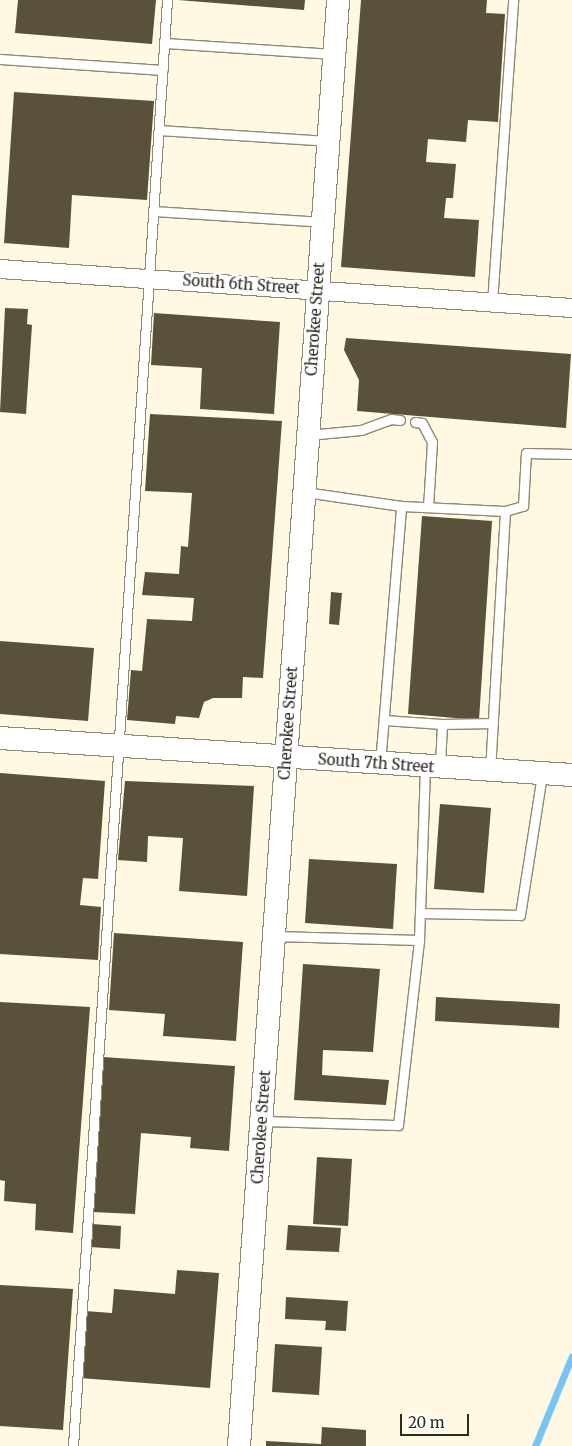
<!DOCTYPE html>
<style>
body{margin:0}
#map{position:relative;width:572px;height:1446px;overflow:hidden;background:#fff8e2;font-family:Merriweather,serif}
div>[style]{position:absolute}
.stream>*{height:7px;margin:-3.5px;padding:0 3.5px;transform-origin:3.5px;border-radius:3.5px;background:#77c4f7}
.building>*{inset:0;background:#59513a}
.roads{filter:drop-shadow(1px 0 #908870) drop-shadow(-1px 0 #908870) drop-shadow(0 1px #908870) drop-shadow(0 -1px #908870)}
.service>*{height:9px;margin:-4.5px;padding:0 4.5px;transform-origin:4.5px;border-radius:4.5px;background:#fff}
.minor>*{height:18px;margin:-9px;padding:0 9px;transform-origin:9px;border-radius:9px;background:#fff}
.tertiary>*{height:22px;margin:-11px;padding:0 11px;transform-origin:11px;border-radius:11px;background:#fff}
span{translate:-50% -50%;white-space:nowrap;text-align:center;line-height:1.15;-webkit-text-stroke:5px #fff;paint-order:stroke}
.street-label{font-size:15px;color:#2d2a20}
.scale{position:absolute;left:400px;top:1414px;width:69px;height:22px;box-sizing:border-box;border:2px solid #2d2a20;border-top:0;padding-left:6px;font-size:15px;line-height:18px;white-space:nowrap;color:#2d2a20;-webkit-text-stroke:4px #fff;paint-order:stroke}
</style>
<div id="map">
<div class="stream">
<i style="left:535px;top:1446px;width:97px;rotate:-67.7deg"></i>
</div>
<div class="building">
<i style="clip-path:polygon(18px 0,156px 0,152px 44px,15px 33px)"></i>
<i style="clip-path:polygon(178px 0,305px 0,304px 10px)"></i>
<i style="clip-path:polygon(361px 0,487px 0,486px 13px,505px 14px,498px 122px,468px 120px,466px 142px,428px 139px,426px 162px,456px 164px,453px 198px,446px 198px,444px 218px,479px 220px,475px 277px,341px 267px)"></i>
<i style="clip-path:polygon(14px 92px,154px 101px,147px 200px,72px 195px,69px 248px,4px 243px)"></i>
<i style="clip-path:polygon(5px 308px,28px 309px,27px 324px,32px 325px,26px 414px,0 412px)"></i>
<i style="clip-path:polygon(154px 313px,280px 322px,274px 414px,200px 409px,202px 368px,151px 365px)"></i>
<i style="clip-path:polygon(346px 338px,571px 354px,566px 428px,357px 411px,359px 380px,344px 350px)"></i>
<i style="clip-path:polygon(150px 414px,282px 421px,263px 678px,243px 677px,242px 698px,213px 698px,204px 702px,199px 718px,176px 716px,175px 724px,127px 720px,131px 670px,142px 671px,147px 619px,192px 621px,194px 598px,142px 595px,145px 572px,179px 574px,181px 546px,188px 547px,192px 493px,145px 491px)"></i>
<i style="clip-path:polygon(422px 516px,492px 521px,479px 720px,408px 714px)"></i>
<i style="clip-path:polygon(331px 592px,342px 593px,339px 625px,329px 624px)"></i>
<i style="clip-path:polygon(0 641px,94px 648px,88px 721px,0 714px)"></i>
<i style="clip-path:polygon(0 773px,105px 781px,98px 879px,83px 878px,80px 905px,101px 907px,98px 960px,0 954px)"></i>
<i style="clip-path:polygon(125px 781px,254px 786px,247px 896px,179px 891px,183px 838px,148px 836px,147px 862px,118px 860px)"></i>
<i style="clip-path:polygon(440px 804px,491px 808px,484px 893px,434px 889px)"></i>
<i style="clip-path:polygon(309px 859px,397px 864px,393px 929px,305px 923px)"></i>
<i style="clip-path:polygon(114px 933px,243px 942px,236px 1041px,163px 1036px,165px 1014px,109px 1010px)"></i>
<i style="clip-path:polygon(303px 964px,380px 969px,373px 1052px,323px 1050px,322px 1075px,389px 1080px,386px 1105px,294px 1100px)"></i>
<i style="clip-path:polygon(436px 997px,560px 1004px,559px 1028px,435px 1021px)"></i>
<i style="clip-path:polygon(0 1002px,90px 1007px,73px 1233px,35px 1230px,36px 1204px,4px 1201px,5px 1181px,0 1180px)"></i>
<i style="clip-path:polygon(103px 1057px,235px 1066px,229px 1151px,190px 1148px,191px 1137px,141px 1133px,135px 1214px,92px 1212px)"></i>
<i style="clip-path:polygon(317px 1157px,352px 1159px,348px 1226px,313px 1224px)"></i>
<i style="clip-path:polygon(92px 1224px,121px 1226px,120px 1249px,90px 1247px)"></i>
<i style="clip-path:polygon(288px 1225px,341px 1228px,339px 1252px,286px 1250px)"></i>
<i style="clip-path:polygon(177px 1270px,219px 1273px,210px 1388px,80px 1378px,85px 1311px,112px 1313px,114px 1289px,175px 1294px)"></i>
<i style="clip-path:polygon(0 1285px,73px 1289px,63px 1430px,0 1426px)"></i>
<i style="clip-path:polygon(286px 1297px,348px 1301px,346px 1331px,325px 1330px,326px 1321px,285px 1319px)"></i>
<i style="clip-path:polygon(275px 1344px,322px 1347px,319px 1395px,272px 1392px)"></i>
<i style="clip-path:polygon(322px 1427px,366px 1430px,366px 1446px,266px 1446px,266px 1441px,321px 1444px)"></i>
</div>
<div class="roads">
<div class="service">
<i style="left:165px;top:43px;width:169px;rotate:3.7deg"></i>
<i style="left:0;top:59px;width:163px;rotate:3.9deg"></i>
<i style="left:159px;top:130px;width:168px;rotate:3.7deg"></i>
<i style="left:154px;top:211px;width:168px;rotate:3.7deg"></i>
<i style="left:492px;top:303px;width:304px;rotate:-86deg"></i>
<i style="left:415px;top:422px;width:7px;rotate:8deg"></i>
<i style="left:422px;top:423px;width:21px;rotate:62deg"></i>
<i style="left:432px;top:442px;width:65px;rotate:93.5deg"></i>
<i style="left:308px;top:435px;width:53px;rotate:-5.4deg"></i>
<i style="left:361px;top:430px;width:32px;rotate:-20deg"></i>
<i style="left:391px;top:419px;width:9px;rotate:6deg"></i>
<i style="left:305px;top:492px;width:97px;rotate:8.3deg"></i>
<i style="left:505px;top:511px;width:19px;rotate:-16deg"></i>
<i style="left:523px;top:506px;width:53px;rotate:-86.8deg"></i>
<i style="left:526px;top:453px;width:46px;rotate:1.2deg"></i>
<i style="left:384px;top:720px;width:58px;rotate:3.9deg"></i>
<i style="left:442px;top:724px;width:41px;rotate:92.8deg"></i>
<i style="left:442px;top:724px;width:51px;rotate:-1.1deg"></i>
<i style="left:380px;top:764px;width:259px;rotate:-85.3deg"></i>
<i style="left:401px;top:506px;width:104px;rotate:2.8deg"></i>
<i style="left:505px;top:511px;width:259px;rotate:93.3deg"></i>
<i style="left:420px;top:913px;width:100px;rotate:1.1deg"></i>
<i style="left:520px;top:915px;width:143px;rotate:-81.1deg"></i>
<i style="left:275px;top:936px;width:144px;rotate:1.6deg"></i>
<i style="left:419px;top:940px;width:173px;rotate:-88deg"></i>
<i style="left:262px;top:1121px;width:136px;rotate:1.7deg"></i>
<i style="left:398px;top:1125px;width:186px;rotate:-83.5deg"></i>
<i style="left:73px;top:1446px;width:1449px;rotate:-86.28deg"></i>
</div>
<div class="minor">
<i style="left:0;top:269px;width:573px;rotate:3.9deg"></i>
</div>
<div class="tertiary">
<i style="left:0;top:738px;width:573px;rotate:3.7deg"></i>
<i style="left:239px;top:1446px;width:1449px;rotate:-86.08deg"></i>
</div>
</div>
<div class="street-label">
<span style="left:241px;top:284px;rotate:4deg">South 6th Street</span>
<span style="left:315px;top:319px;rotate:-86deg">Cherokee Street</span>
<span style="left:288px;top:723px;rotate:-86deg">Cherokee Street</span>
<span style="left:376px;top:763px;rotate:4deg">South 7th Street</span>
<span style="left:261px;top:1127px;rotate:-86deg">Cherokee Street</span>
</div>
<div class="scale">20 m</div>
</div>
